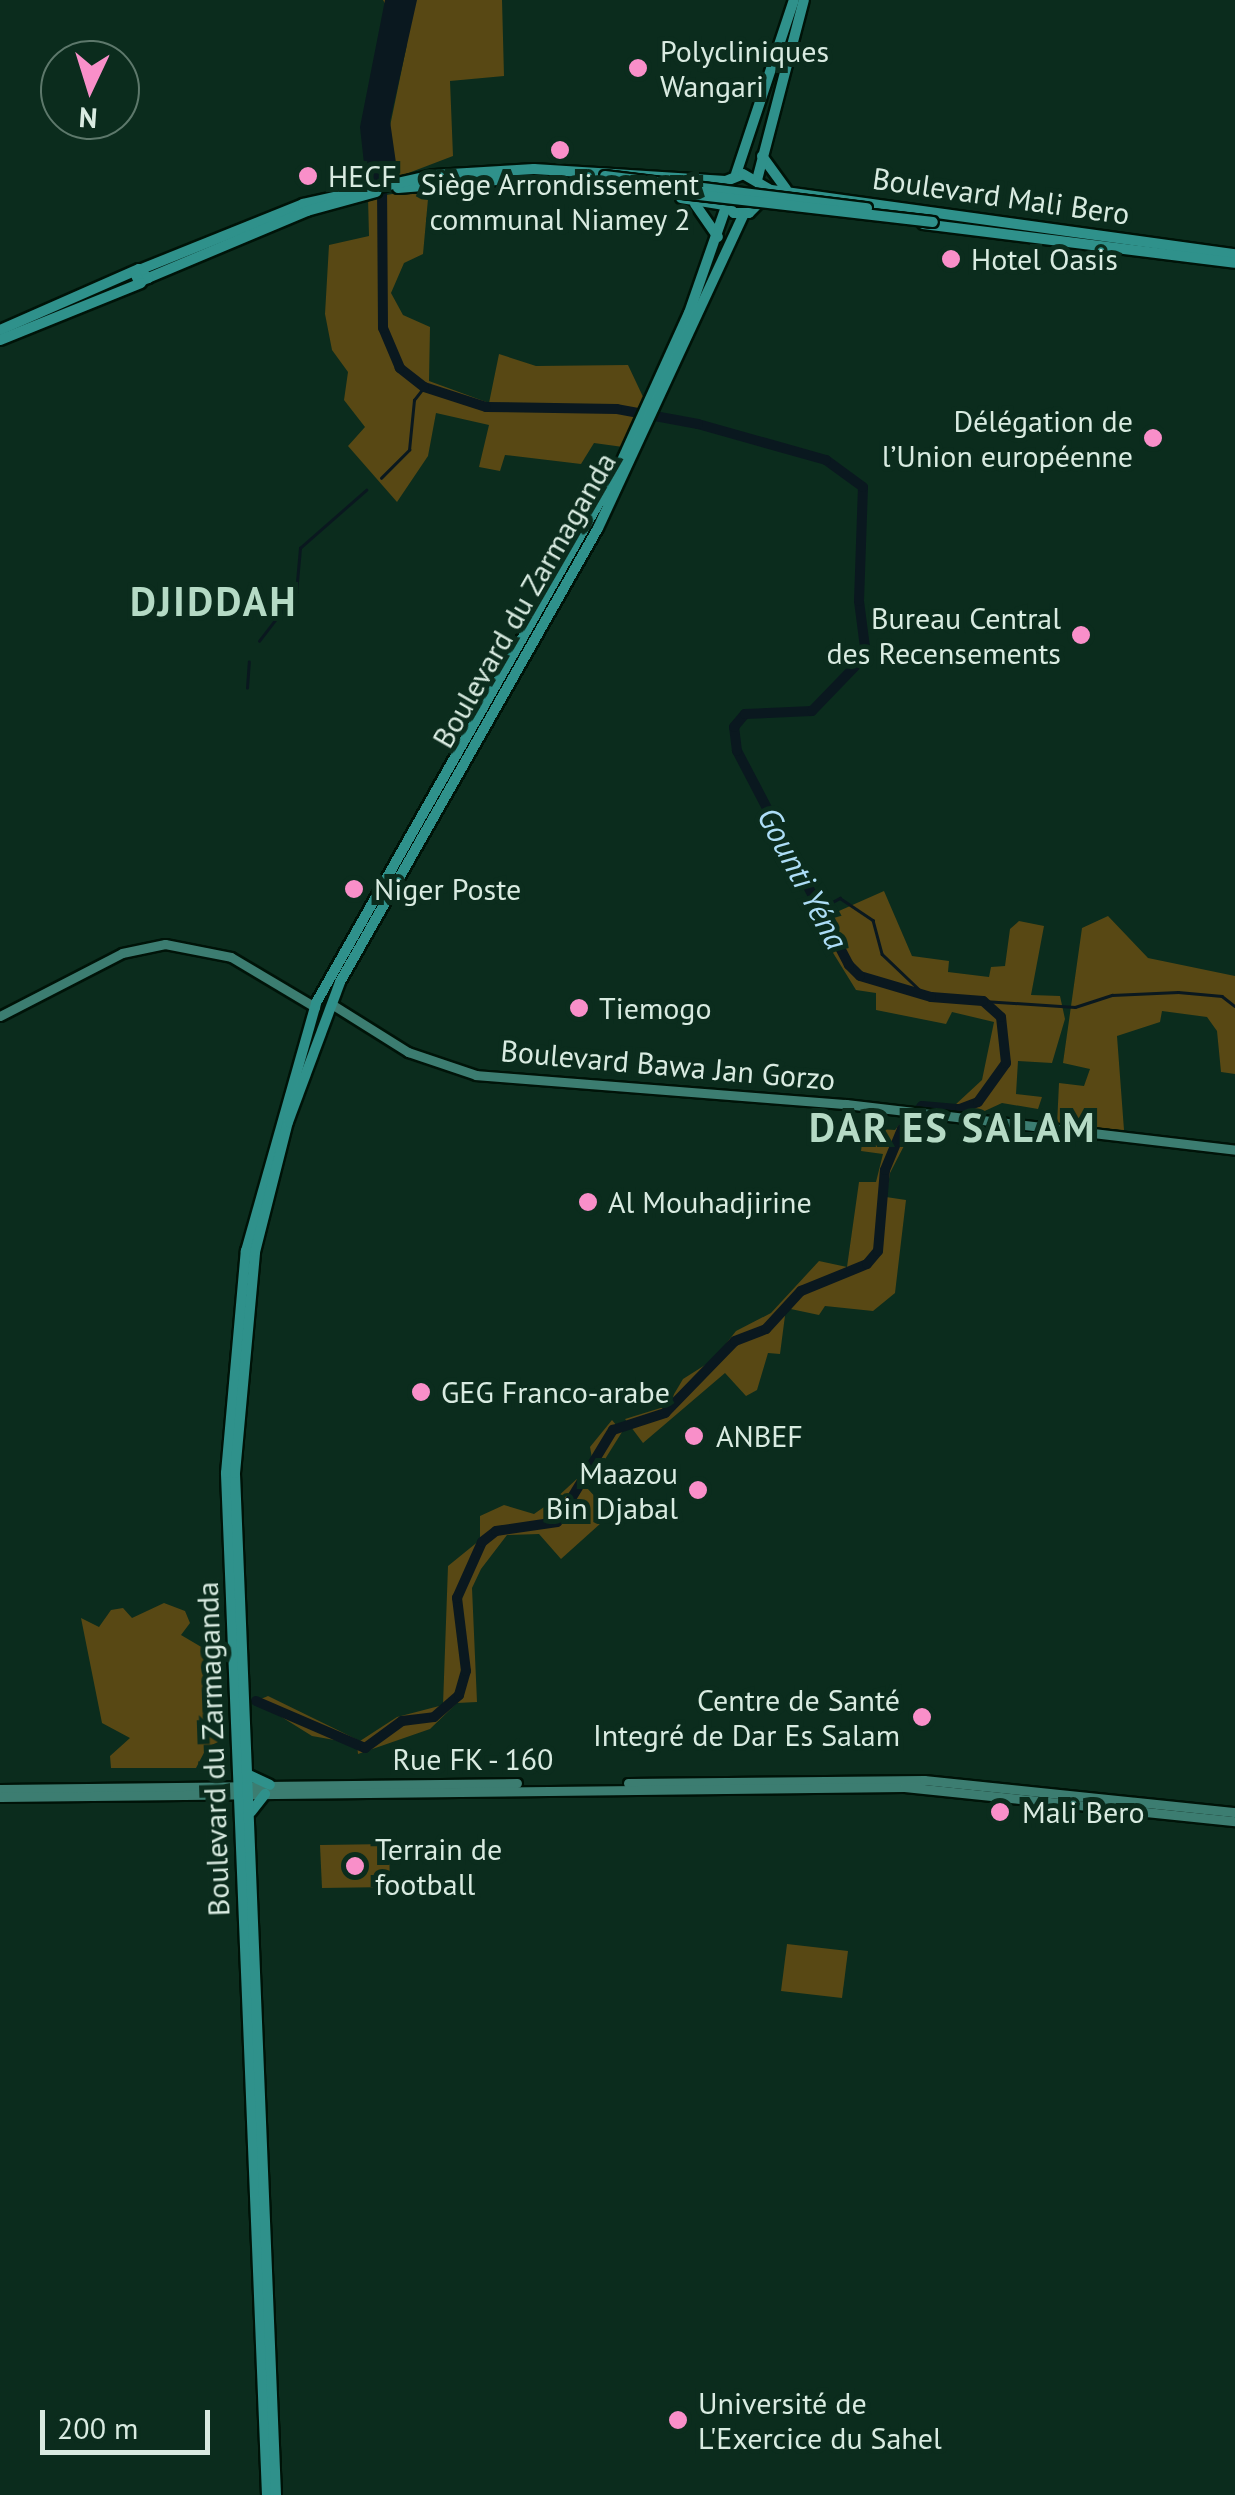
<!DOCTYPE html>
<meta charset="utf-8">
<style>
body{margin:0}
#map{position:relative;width:1235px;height:2495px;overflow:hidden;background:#0b2c1d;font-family:"PT Sans",sans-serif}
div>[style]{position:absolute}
.green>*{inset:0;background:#584814}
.water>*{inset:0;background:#0a181f}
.stream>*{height:2.5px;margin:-1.25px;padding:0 1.25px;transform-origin:1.25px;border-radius:1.25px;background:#0a181f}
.river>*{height:10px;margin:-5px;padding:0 5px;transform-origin:5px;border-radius:5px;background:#0a181f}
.roads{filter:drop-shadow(2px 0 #001308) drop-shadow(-2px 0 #001308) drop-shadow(0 2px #001308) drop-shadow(0 -2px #001308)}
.secondary>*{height:9px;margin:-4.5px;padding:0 4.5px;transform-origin:4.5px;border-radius:4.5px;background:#3c7d71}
.primary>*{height:10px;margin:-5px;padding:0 5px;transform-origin:5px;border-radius:5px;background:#2f918b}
.bridges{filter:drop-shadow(2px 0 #001308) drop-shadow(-2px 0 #001308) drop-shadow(0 2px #001308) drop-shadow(0 -2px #001308)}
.primary-bridge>*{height:10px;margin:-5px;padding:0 5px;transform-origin:5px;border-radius:5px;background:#2f918b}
.dots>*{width:28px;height:28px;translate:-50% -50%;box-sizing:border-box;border:5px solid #0b2c1d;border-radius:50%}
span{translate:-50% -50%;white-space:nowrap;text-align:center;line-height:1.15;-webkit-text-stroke:10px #0b2c1d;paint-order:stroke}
.poi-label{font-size:30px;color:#d9ebe1}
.left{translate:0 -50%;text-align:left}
.right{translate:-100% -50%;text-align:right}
.street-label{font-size:30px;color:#d9ebe1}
.water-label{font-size:32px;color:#adddf6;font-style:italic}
.district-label{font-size:40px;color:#b5dac5;font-weight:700;letter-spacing:2.5px}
.north{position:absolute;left:40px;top:40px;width:100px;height:100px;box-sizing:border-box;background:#0b2c1d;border:2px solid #5d786b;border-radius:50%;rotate:184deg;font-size:28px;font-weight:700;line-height:40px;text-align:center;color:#d9ebe1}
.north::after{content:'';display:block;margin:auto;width:35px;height:45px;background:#f98fc9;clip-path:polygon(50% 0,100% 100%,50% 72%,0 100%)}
.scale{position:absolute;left:40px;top:2410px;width:170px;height:45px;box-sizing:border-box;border:5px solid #d9ebe1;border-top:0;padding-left:12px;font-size:30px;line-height:35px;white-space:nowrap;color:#d9ebe1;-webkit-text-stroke:8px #0b2c1d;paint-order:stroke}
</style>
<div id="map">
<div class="green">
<i style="clip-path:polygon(383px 0,502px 0,504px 76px,450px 81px,453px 156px,398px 177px,389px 131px,407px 44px)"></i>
<i style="clip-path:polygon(429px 188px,423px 254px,404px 263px,391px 293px,403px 315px,430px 327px,429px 381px,489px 403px,499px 354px,536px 366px,628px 365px,645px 401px,623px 447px,594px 443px,581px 464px,505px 455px,500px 471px,479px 467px,489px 425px,436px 413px,428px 456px,397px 502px,348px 446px,365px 427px,344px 400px,348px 372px,332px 350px,325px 314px,329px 245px,369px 236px,368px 198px)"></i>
<i style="clip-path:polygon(884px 891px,912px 956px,949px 961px,948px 972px,989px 977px,991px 967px,1005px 966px,1010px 929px,1019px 921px,1044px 926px,1031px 995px,1060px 996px,1065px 1019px,1052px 1063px,1018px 1061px,1016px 1094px,1042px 1097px,1038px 1109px,1002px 1103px,976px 1115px,918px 1108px,955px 1105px,982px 1080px,994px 1022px,952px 1012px,946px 1024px,876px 1010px,876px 993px,856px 990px,814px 922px)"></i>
<i style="clip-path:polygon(1108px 916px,1148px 958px,1235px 976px,1235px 1074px,1221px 1072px,1217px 1031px,1207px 1017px,1162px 1011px,1160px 1022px,1117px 1036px,1124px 1130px,1057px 1125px,1059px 1083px,1084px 1086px,1090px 1069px,1063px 1063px,1082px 928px)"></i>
<i style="clip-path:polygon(906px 1116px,940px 1121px,924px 1125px,921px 1141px,907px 1140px,890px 1173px,886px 1197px,906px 1200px,895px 1293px,873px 1311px,825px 1306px,819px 1315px,786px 1308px,780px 1354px,768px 1353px,757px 1390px,746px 1396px,725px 1373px,643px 1443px,625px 1419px,667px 1406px,683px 1379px,713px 1360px,736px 1331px,771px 1313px,819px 1261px,847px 1267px,859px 1182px,876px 1182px,883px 1154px,861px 1151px,864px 1128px,895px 1130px)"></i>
<i style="clip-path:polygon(612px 1420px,622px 1432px,587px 1488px,611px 1514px,561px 1559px,539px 1534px,507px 1535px,481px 1569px,472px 1588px,477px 1702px,457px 1703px,430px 1729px,358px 1754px,357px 1744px,312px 1736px,256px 1701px,268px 1696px,360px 1741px,397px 1717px,443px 1705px,448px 1566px,480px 1540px,480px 1516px,504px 1505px,534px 1514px,554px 1500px,593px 1464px,590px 1447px)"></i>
<i style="clip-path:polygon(164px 1603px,185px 1611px,190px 1623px,181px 1635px,220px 1658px,225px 1739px,207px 1747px,196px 1768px,111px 1768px,110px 1756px,130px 1738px,102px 1723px,81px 1618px,99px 1627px,111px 1610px,123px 1608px,132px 1618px)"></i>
<i style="clip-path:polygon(389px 1844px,390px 1887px,322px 1888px,320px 1845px)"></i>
<i style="clip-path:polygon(787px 1944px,848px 1951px,842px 1998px,781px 1991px)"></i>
</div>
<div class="water">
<i style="clip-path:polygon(385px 0,417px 0,390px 121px,398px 177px,366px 182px,360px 127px)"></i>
</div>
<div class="stream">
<i style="left:381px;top:478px;width:40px;rotate:-45deg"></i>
<i style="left:409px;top:450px;width:50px;rotate:-84.3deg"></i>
<i style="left:414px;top:400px;width:16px;rotate:-52deg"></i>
<i style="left:259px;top:641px;width:61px;rotate:-52.4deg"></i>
<i style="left:296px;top:593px;width:45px;rotate:-84.9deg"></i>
<i style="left:300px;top:548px;width:88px;rotate:-41.3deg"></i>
<i style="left:247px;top:688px;width:26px;rotate:-86deg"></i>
<i style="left:818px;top:910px;width:25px;rotate:-29deg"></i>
<i style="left:840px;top:898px;width:40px;rotate:34deg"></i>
<i style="left:873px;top:920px;width:35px;rotate:75deg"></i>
<i style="left:882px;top:954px;width:58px;rotate:43.6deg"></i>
<i style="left:983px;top:1001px;width:92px;rotate:3.7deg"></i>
<i style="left:1075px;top:1007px;width:39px;rotate:-18deg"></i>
<i style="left:1112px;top:995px;width:66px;rotate:-2.6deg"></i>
<i style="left:1178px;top:992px;width:44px;rotate:5.2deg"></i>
<i style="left:1222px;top:996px;width:16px;rotate:38deg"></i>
</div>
<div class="river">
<i style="left:256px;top:1701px;width:119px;rotate:23.3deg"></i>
<i style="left:365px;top:1748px;width:46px;rotate:-36.1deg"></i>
<i style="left:402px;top:1721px;width:32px;rotate:-7deg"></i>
<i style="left:434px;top:1717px;width:33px;rotate:-41deg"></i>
<i style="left:459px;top:1695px;width:25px;rotate:-74deg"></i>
<i style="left:466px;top:1671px;width:74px;rotate:-97deg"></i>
<i style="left:457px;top:1598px;width:61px;rotate:-65.9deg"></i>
<i style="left:482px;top:1542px;width:18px;rotate:-38deg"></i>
<i style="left:496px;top:1531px;width:62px;rotate:-8.4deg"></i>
<i style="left:557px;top:1522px;width:108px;rotate:-58.7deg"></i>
<i style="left:613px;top:1430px;width:55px;rotate:-18.1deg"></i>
<i style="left:665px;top:1413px;width:100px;rotate:-45.8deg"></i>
<i style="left:735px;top:1341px;width:33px;rotate:-21deg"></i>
<i style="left:766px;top:1329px;width:52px;rotate:-47.4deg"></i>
<i style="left:801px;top:1291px;width:71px;rotate:-22.2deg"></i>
<i style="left:867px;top:1264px;width:17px;rotate:-50deg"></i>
<i style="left:878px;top:1251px;width:81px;rotate:-85.1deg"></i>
<i style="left:885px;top:1170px;width:44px;rotate:-67.5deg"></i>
<i style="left:902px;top:1129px;width:30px;rotate:-49deg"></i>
<i style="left:922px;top:1106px;width:38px;rotate:5deg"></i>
<i style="left:960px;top:1109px;width:19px;rotate:-21deg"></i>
<i style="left:978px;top:1102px;width:48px;rotate:-54.3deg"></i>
<i style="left:1006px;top:1063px;width:46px;rotate:-96.2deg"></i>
<i style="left:1001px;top:1017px;width:24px;rotate:-138deg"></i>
<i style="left:983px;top:1001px;width:52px;rotate:-175.6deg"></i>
<i style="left:931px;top:997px;width:74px;rotate:-163.5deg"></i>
<i style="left:860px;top:976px;width:16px;rotate:-135deg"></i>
<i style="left:849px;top:965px;width:242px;rotate:-117.6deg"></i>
<i style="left:737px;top:751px;width:24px;rotate:-97deg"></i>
<i style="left:734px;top:727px;width:17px;rotate:-50deg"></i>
<i style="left:745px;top:714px;width:67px;rotate:-2.6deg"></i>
<i style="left:812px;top:711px;width:78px;rotate:-46deg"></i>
<i style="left:866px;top:655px;width:54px;rotate:-97.4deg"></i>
<i style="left:859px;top:601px;width:114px;rotate:-88deg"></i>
<i style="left:863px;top:487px;width:46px;rotate:-143.9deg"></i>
<i style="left:826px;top:460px;width:133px;rotate:-164.3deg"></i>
<i style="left:698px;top:424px;width:82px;rotate:-169.5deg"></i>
<i style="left:617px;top:409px;width:131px;rotate:-179.1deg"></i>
<i style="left:486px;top:407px;width:65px;rotate:-162.1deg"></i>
<i style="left:424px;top:387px;width:31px;rotate:-142deg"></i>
<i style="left:400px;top:368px;width:43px;rotate:-113deg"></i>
<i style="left:383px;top:328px;width:150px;rotate:-90.4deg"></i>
</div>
<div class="roads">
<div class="secondary">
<i style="left:333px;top:1005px;width:89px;rotate:32.1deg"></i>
<i style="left:408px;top:1052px;width:72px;rotate:18.7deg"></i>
<i style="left:476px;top:1075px;width:371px;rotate:4.5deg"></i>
<i style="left:846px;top:1104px;width:392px;rotate:6.7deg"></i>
<i style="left:0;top:1016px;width:137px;rotate:-27.3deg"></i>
<i style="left:122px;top:953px;width:44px;rotate:-11.8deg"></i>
<i style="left:165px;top:944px;width:67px;rotate:11.1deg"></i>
<i style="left:231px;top:957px;width:98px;rotate:30.8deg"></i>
<i style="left:628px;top:1783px;width:296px;rotate:-0.6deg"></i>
<i style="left:924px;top:1780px;width:313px;rotate:5.9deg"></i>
<i style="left:0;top:1789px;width:517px;rotate:-0.66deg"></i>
<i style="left:0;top:1797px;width:904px;rotate:-0.63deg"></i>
<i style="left:904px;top:1787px;width:333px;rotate:5.9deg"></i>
</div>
<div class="primary">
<i style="left:762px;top:156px;width:41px;rotate:54deg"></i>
<i style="left:736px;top:174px;width:183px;rotate:-71.6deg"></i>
<i style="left:757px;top:180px;width:186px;rotate:-75.4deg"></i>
<i style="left:760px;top:185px;width:16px;rotate:86deg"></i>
<i style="left:761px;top:201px;width:17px;rotate:135deg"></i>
<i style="left:749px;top:213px;width:15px;rotate:180deg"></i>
<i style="left:734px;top:213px;width:16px;rotate:-133deg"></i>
<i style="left:723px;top:201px;width:20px;rotate:-81deg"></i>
<i style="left:726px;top:181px;width:18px;rotate:-22deg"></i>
<i style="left:743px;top:174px;width:32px;rotate:30deg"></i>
<i style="left:771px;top:190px;width:468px;rotate:7.9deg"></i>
<i style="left:398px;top:188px;width:112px;rotate:-4.6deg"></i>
<i style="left:510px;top:179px;width:100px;rotate:5.7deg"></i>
<i style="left:681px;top:198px;width:44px;rotate:9.2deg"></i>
<i style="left:695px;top:204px;width:40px;rotate:55.1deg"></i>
<i style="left:923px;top:224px;width:314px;rotate:7.1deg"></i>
<i style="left:144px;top:268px;width:171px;rotate:-21.9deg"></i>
<i style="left:303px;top:204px;width:134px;rotate:-12.5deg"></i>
<i style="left:434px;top:175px;width:100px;rotate:-3.4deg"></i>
<i style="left:534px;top:169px;width:192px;rotate:3.6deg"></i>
<i style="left:148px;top:278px;width:173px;rotate:-22.8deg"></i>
<i style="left:307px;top:211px;width:72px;rotate:-15.4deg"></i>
<i style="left:0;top:330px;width:152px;rotate:-23.7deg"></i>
<i style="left:139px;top:269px;width:13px;rotate:45deg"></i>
<i style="left:148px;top:278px;width:10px;rotate:156deg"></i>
<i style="left:139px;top:282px;width:10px;rotate:-114deg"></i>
<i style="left:0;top:340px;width:152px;rotate:-22deg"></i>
<i style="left:249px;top:1775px;width:23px;rotate:25deg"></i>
<i style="left:251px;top:1812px;width:23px;rotate:-52deg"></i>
<i style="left:267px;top:2495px;width:1023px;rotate:-92.3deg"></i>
<i style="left:226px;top:1473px;width:223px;rotate:-84.9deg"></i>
<i style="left:246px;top:1251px;width:258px;rotate:-74.2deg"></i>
<i style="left:316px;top:1003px;width:616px;rotate:-60.52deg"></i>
<i style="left:619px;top:467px;width:169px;rotate:-65.6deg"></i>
<i style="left:689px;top:313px;width:112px;rotate:-70.8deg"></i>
<i style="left:276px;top:2495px;width:1023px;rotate:-92.3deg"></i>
<i style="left:235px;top:1473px;width:222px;rotate:-84.8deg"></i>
<i style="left:255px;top:1252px;width:134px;rotate:-75.8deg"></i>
<i style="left:288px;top:1122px;width:149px;rotate:-69.6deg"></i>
<i style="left:340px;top:982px;width:522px;rotate:-60.39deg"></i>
<i style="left:598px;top:528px;width:346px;rotate:-65.1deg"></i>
</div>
</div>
<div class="bridges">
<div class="primary-bridge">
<i style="left:605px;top:176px;width:264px;rotate:7deg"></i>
<i style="left:604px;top:184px;width:331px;rotate:6.6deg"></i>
</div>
</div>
<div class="dots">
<i style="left:638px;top:68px;background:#f98fc9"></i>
<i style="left:560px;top:150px;background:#f98fc9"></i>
<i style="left:308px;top:176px;background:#f98fc9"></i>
<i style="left:951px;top:259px;background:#f98fc9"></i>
<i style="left:1153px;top:438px;background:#f98fc9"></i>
<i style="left:1081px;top:635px;background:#f98fc9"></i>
<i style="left:354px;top:889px;background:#f98fc9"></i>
<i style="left:579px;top:1008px;background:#f98fc9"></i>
<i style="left:588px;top:1202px;background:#f98fc9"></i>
<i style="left:421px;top:1392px;background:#f98fc9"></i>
<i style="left:694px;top:1436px;background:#f98fc9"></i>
<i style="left:698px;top:1490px;background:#f98fc9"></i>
<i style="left:922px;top:1717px;background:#f98fc9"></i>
<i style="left:1000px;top:1812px;background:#f98fc9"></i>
<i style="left:355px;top:1866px;background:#f98fc9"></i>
<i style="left:678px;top:2420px;background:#f98fc9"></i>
</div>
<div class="poi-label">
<span class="left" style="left:660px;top:68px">Polycliniques<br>Wangari</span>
<span class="left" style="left:328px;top:176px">HECF</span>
<span style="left:560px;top:201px">Siège Arrondissement<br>communal Niamey 2</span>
<span class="left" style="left:971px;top:259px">Hotel Oasis</span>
<span class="right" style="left:1133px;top:438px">Délégation de<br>l’Union européenne</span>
<span class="right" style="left:1061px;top:635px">Bureau Central<br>des Recensements</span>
<span class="left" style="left:374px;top:889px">Niger Poste</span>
<span class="left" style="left:599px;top:1008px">Tiemogo</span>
<span class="left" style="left:608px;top:1202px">Al Mouhadjirine</span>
<span class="left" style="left:441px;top:1392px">GEG Franco-arabe</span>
<span class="left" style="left:716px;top:1436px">ANBEF</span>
<span class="right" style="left:678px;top:1490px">Maazou<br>Bin Djabal</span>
<span class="right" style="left:900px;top:1717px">Centre de Santé<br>Integré de Dar Es Salam</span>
<span class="left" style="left:1022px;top:1812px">Mali Bero</span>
<span class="left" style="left:375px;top:1866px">Terrain de<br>football</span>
<span class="left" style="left:698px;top:2420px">Université de<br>L'Exercice du Sahel</span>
</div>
<div class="street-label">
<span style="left:1001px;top:196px;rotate:8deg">Boulevard Mali Bero</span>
<span style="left:524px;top:600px;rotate:-60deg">Boulevard du Zarmaganda</span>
<span style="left:668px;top:1065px;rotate:5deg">Boulevard Bawa Jan Gorzo</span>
<span style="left:213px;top:1749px;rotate:-92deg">Boulevard du Zarmaganda</span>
<span style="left:473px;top:1759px">Rue FK - 160</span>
</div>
<div class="water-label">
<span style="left:803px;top:878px;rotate:62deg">Gounti Yéna</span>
</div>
<div class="district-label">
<span style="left:214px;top:601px">DJIDDAH</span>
<span style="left:953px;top:1127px">DAR ES SALAM</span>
</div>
<div class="north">N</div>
<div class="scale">200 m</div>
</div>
